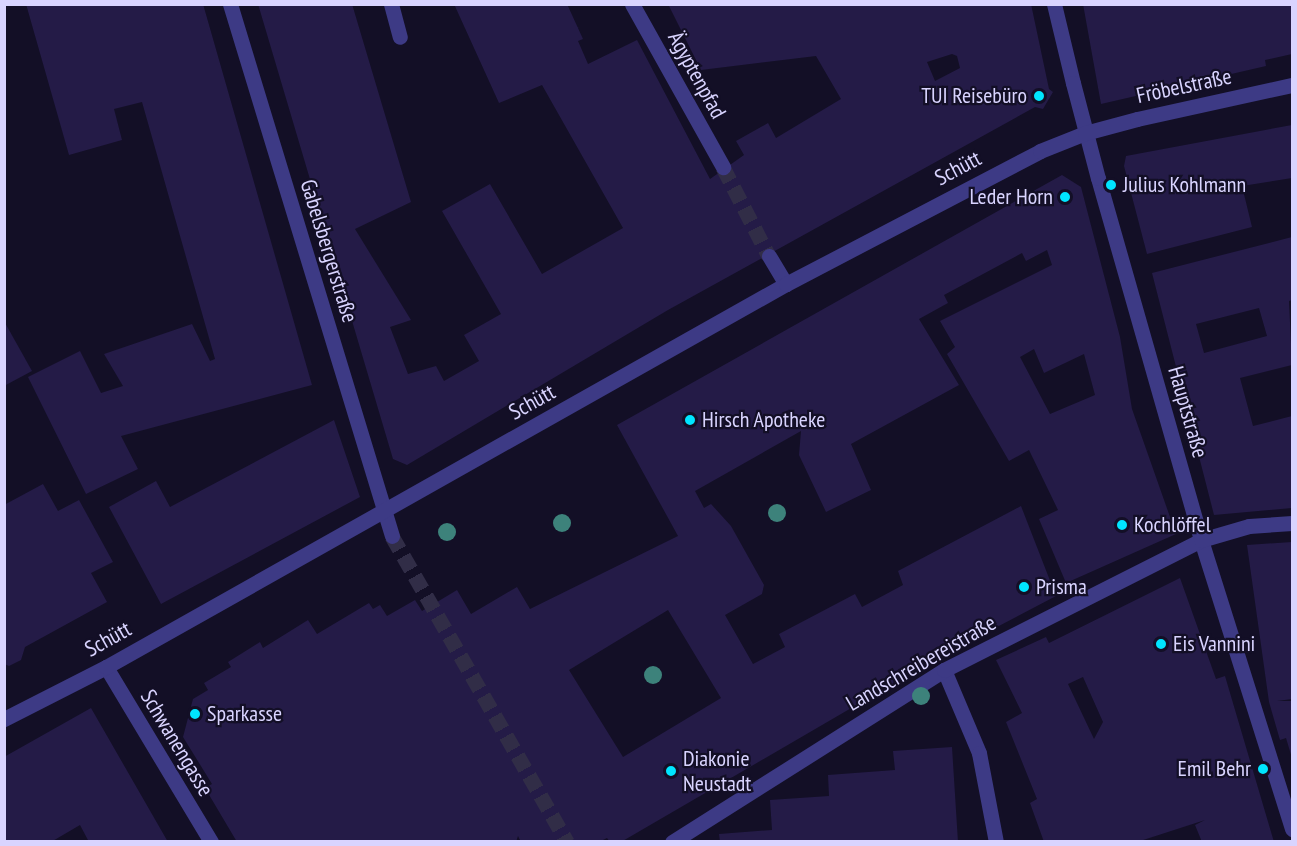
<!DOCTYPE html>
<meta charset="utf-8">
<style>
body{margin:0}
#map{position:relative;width:1297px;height:846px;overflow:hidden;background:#130f26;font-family:"PT Sans Narrow",sans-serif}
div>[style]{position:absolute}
.building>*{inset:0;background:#241b47}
.minor-tunnel>*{height:15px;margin-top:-7.5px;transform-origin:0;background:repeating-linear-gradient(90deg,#312d47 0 15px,transparent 0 23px)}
.pedestrian>*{height:15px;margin:-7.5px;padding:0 7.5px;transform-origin:7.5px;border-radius:7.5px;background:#3d3a85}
.minor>*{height:15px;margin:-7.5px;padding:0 7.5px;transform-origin:7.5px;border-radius:7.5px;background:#3d3a85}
.trees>*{width:18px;height:18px;margin:-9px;border-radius:50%;background:#3d827b}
.dots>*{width:16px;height:16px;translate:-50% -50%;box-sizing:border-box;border:3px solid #130f26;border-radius:50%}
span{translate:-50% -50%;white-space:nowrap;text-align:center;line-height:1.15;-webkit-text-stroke:4.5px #130f26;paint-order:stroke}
.street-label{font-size:22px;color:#d9d4ff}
.poi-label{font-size:22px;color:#d9d4ff}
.right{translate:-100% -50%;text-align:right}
.left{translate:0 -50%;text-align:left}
.frame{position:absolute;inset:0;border:6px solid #d9d4ff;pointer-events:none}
</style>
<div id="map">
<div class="building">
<i style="clip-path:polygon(26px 4px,203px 4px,312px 385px,121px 436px,138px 469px,86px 494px,28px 377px,80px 351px,101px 393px,123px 386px,104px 354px,192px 324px,210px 361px,215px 359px,142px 102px,114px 109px,122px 140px,69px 155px)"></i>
<i style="clip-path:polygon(evenodd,258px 4px,352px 4px,411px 202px,355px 229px,411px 320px,390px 327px,408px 374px,436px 366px,444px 381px,479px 361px,464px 335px,501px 314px,442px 211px,490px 184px,542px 274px,623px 228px,542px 85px,499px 103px,454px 4px,567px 4px,583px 39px,578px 41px,588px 64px,637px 40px,710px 179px,744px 155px,736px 141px,768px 123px,776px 138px,841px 99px,816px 56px,701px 70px,668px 4px,1031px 4px,1049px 89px,1053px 92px,1043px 109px,1035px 107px,668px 310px,407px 465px,393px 459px,258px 4px,952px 54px,957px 56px,960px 68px,935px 81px,927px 62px,952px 54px)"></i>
<i style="clip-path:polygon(1083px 4px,1292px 4px,1292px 54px,1265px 60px,1266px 66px,1101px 104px)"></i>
<i style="clip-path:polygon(1292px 125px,1292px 178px,1242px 186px,1252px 227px,1147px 254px,1124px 166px,1126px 156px)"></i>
<i style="clip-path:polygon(evenodd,1062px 175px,1081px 187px,1120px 337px,1132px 409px,1176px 534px,1066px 583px,1039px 519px,1058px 510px,1029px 450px,1009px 461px,947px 354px,955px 347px,940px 321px,1052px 265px,1047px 250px,1026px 261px,1022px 253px,944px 295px,948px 303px,919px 319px,959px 385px,851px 444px,871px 490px,826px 512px,799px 455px,801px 431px,695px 491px,704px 508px,711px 504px,731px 526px,764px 585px,762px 594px,725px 615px,753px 664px,785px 647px,779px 634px,855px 594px,862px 607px,903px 585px,898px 571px,1021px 506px,1056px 596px,932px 661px,621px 842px,610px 842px,607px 838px,599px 842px,521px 842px,518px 836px,516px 842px,237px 842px,205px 788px,212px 784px,183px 737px,193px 699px,208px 690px,204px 683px,231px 667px,228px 662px,260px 642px,263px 648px,308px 620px,317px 634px,369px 603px,373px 609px,380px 605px,387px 616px,415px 600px,422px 611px,457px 590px,471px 614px,517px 587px,530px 609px,678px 536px,617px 425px,1062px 175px,1034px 349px,1044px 373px,1084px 354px,1095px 395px,1050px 414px,1020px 357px,1034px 349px,1062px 175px,668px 610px,721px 698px,623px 757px,569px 670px,668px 610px)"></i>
<i style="clip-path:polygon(evenodd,1292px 237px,1292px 300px,1289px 301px,1292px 365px,1240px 378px,1253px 426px,1292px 416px,1292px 508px,1214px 515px,1152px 273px,1292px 237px,1259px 308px,1267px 336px,1204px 353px,1196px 324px,1259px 308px)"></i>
<i style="clip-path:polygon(4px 321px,32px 371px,4px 386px)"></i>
<i style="clip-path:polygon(334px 420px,360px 497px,161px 604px,109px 507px,156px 481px,170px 507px)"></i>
<i style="clip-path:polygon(43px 484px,58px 511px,79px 500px,113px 562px,91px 573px,107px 602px,25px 647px,21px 660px,9px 666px,4px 664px,4px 505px)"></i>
<i style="clip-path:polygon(1292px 542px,1292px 699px,1277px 701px,1292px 701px,1292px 758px,1286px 738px,1280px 740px,1269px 702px,1247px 545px)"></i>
<i style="clip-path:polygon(evenodd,1180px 578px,1216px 679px,1225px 676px,1274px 842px,1202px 842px,1195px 825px,1205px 820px,1137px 842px,1044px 842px,1030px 803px,1037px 799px,1006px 722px,1022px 713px,996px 660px,1046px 637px,1049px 643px,1180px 578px,1083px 677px,1103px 722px,1094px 739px,1068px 684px,1083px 677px)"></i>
<i style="clip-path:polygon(91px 708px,168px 842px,89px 842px,80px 825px,51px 842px,4px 842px,4px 757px)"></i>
<i style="clip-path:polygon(952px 747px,958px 842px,720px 842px,719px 834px,772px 830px,770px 800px,829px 796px,828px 775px,895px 770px,893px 751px)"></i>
</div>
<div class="minor-tunnel">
<i style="left:723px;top:167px;width:100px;rotate:62.7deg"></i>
<i style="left:392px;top:536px;width:353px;rotate:60.2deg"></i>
</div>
<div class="pedestrian">
<i style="left:1054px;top:4px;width:81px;rotate:76.5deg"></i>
<i style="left:1098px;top:178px;width:376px;rotate:74.1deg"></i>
<i style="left:1201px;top:540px;width:303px;rotate:72.5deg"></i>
<i style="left:106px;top:667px;width:204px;rotate:59deg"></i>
<i style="left:944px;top:670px;width:90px;rotate:67.1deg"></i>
<i style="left:979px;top:753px;width:91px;rotate:79.2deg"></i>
</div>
<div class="minor">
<i style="left:230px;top:4px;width:556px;rotate:73.06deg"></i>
<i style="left:391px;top:4px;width:34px;rotate:75deg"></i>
<i style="left:632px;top:4px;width:187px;rotate:60.8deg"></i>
<i style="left:1073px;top:83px;width:98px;rotate:75.3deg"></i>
<i style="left:769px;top:256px;width:33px;rotate:59deg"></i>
<i style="left:4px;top:719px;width:114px;rotate:-27deg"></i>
<i style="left:106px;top:667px;width:780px;rotate:-29.39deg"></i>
<i style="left:786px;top:284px;width:287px;rotate:-27.6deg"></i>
<i style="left:1040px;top:151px;width:48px;rotate:-21.8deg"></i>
<i style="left:1085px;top:133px;width:54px;rotate:-15.1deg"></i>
<i style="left:1137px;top:119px;width:159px;rotate:-12.4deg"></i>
<i style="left:672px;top:842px;width:322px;rotate:-32.3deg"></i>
<i style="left:944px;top:670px;width:288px;rotate:-26.8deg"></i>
<i style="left:1201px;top:540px;width:50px;rotate:-16.3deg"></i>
<i style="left:1249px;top:526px;width:43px;rotate:-4deg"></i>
</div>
<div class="trees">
<i style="left:777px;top:513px"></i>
<i style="left:562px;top:523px"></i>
<i style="left:447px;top:532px"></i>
<i style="left:653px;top:675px"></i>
<i style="left:921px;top:696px"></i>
</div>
<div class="dots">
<i style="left:1039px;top:96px;background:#00e5ff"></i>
<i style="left:1111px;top:185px;background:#00e5ff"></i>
<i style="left:1065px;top:197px;background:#00e5ff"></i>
<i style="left:690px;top:420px;background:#00e5ff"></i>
<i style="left:1122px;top:525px;background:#00e5ff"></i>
<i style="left:1024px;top:587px;background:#00e5ff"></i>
<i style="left:1161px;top:644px;background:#00e5ff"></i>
<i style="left:195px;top:714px;background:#00e5ff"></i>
<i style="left:1263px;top:769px;background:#00e5ff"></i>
<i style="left:671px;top:771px;background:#00e5ff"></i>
</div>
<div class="street-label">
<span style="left:697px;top:75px;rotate:61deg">Ägyptenpfad</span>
<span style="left:1184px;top:86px;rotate:-12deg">Fröbelstraße</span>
<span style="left:958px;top:168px;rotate:-28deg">Schütt</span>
<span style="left:329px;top:251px;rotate:73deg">Gabelsbergerstraße</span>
<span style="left:532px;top:402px;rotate:-29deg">Schütt</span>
<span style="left:1188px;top:412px;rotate:74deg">Hauptstraße</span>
<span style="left:108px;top:639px;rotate:-29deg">Schütt</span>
<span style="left:921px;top:663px;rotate:-30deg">Landschreibereistraße</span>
<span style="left:177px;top:743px;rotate:59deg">Schwanengasse</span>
</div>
<div class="poi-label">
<span class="right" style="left:1027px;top:96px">TUI Reisebüro</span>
<span class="left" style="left:1123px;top:185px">Julius Kohlmann</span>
<span class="right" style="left:1053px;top:197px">Leder Horn</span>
<span class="left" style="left:702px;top:420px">Hirsch Apotheke</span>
<span class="left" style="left:1134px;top:525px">Kochlöffel</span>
<span class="left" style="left:1036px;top:587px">Prisma</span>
<span class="left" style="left:1173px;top:644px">Eis Vannini</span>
<span class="left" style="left:207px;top:714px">Sparkasse</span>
<span class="left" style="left:683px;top:771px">Diakonie<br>Neustadt</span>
<span class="right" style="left:1251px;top:769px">Emil Behr</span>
</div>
<div class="frame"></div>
</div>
